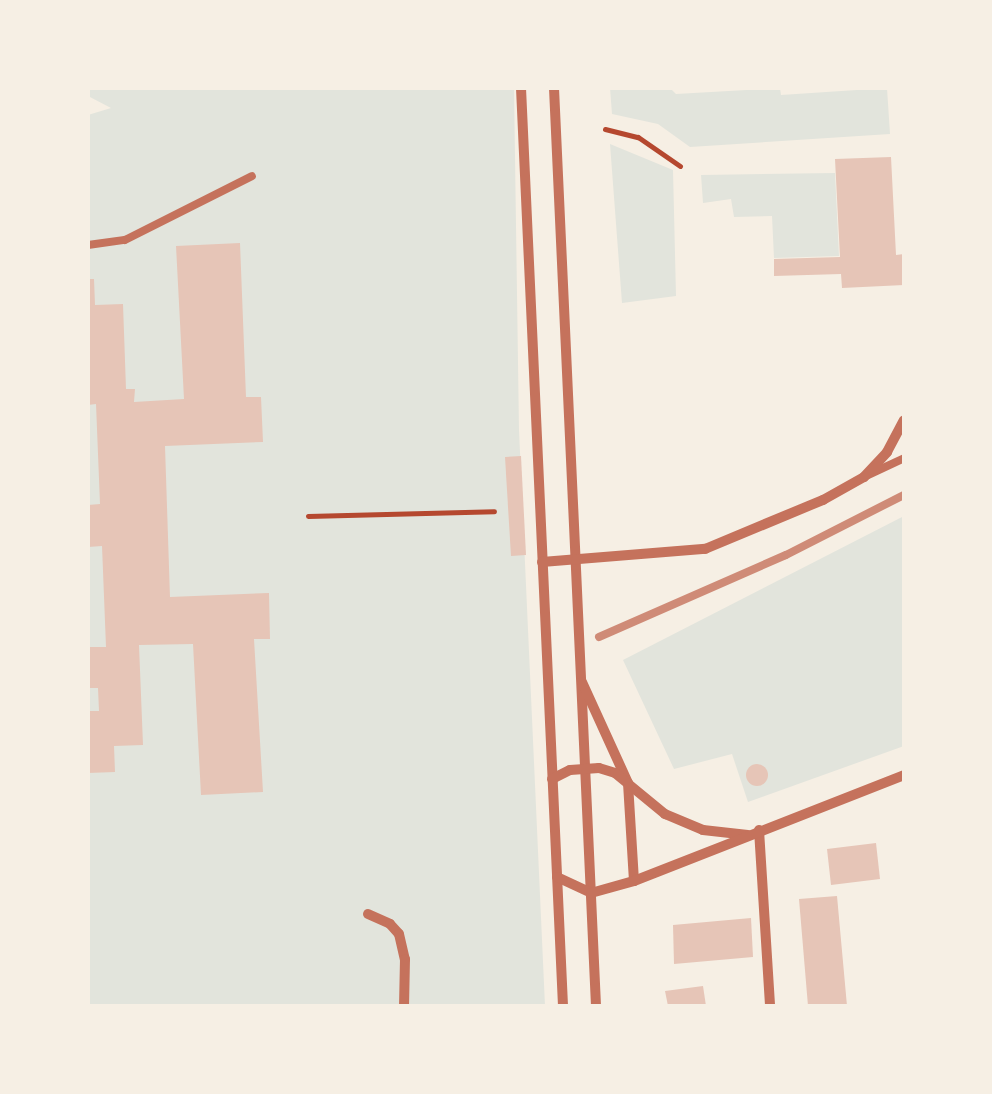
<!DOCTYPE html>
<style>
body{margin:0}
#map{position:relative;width:992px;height:1094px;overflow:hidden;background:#f6efe4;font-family:Georgia,serif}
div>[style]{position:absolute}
.green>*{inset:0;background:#e2e4dc}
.building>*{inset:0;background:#e6c5b7}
.round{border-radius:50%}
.path>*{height:5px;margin:-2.5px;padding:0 2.5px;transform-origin:2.5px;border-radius:2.5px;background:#b5482f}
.service>*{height:8px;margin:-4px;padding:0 4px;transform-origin:4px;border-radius:4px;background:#c5725c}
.minor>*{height:10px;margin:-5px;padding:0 5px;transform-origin:5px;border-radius:5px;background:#c5725c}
.rail>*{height:8px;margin:-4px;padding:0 4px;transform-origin:4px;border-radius:4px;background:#cf8b77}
span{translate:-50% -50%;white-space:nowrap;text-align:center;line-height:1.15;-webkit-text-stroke:8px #f6efe4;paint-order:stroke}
.frame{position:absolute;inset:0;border:90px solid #f6efe4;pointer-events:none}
</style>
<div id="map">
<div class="green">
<i style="clip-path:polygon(88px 88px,514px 88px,519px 430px,545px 1006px,88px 1006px,88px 115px,111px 108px,88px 96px)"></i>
<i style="clip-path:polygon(610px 88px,670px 88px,676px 94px,780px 88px,781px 95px,887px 88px,890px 134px,690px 147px,658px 124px,612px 114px)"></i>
<i style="clip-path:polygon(610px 144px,673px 170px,676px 296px,622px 303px)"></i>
<i style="clip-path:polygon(835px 173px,839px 256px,774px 258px,772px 216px,734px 217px,731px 199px,703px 203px,701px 175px)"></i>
<i style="clip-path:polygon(904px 516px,904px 746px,748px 802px,732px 754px,674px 769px,623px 660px)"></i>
</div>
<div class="building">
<i style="clip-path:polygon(891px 157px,896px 255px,904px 254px,904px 285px,842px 288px,841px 274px,774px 276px,774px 259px,840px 257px,835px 159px)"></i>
<i style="clip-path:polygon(240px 243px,246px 397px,261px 397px,263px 442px,165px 446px,170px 597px,269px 593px,270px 639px,254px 639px,263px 792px,201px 795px,193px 644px,139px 645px,143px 745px,114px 746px,115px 772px,88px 773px,88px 711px,99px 711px,98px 688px,88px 688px,88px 647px,106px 647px,102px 546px,88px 547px,88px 505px,100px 504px,96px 404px,88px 405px,88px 279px,94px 279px,95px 305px,123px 304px,126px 389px,135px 389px,134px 402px,184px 399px,176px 246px)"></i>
<i style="clip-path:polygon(521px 456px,526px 555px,511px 556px,505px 457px)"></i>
<i class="round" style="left:746px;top:764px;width:22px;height:22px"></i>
<i style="clip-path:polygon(876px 843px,880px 879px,831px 885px,827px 849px)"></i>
<i style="clip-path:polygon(837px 896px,847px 1006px,808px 1006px,799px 899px)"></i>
<i style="clip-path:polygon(751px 918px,753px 957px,674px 964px,673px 925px)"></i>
<i style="clip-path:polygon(703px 986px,706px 1006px,668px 1006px,665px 991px)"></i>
</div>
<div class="path">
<i style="left:605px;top:129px;width:34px;rotate:14deg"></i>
<i style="left:638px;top:137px;width:51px;rotate:34.6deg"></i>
<i style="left:308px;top:516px;width:186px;rotate:-1.5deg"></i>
</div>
<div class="service">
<i style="left:88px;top:245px;width:37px;rotate:-8deg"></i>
<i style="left:125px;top:240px;width:142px;rotate:-26.7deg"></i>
<i style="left:868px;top:475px;width:40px;rotate:-25deg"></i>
</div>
<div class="minor">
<i style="left:521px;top:88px;width:919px;rotate:87.38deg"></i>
<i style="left:554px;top:88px;width:919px;rotate:87.38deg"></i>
<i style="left:542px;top:562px;width:164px;rotate:-4.6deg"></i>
<i style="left:705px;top:549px;width:128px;rotate:-22.6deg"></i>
<i style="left:823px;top:500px;width:47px;rotate:-29.3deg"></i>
<i style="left:864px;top:477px;width:34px;rotate:-47deg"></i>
<i style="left:887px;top:452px;width:36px;rotate:-62deg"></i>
<i style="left:582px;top:682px;width:111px;rotate:65.5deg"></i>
<i style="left:628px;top:783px;width:98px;rotate:86.5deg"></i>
<i style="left:552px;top:779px;width:20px;rotate:-27deg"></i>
<i style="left:570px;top:770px;width:29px;rotate:-4deg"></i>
<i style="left:599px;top:768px;width:17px;rotate:17deg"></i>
<i style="left:615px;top:773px;width:65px;rotate:39.4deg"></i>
<i style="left:665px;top:814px;width:41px;rotate:22.8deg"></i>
<i style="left:703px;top:830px;width:45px;rotate:6.3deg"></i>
<i style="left:759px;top:830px;width:176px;rotate:86.4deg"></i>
<i style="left:557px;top:877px;width:38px;rotate:25deg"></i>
<i style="left:591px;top:893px;width:45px;rotate:-15.6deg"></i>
<i style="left:634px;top:881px;width:290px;rotate:-21.4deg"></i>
<i style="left:368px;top:914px;width:24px;rotate:24deg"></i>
<i style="left:390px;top:924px;width:13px;rotate:48deg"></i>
<i style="left:399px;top:934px;width:26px;rotate:77deg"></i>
<i style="left:405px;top:959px;width:47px;rotate:91.2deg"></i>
</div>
<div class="rail">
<i style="left:599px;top:637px;width:204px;rotate:-23.7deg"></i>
<i style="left:786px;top:555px;width:132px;rotate:-27deg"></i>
</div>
<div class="frame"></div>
</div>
